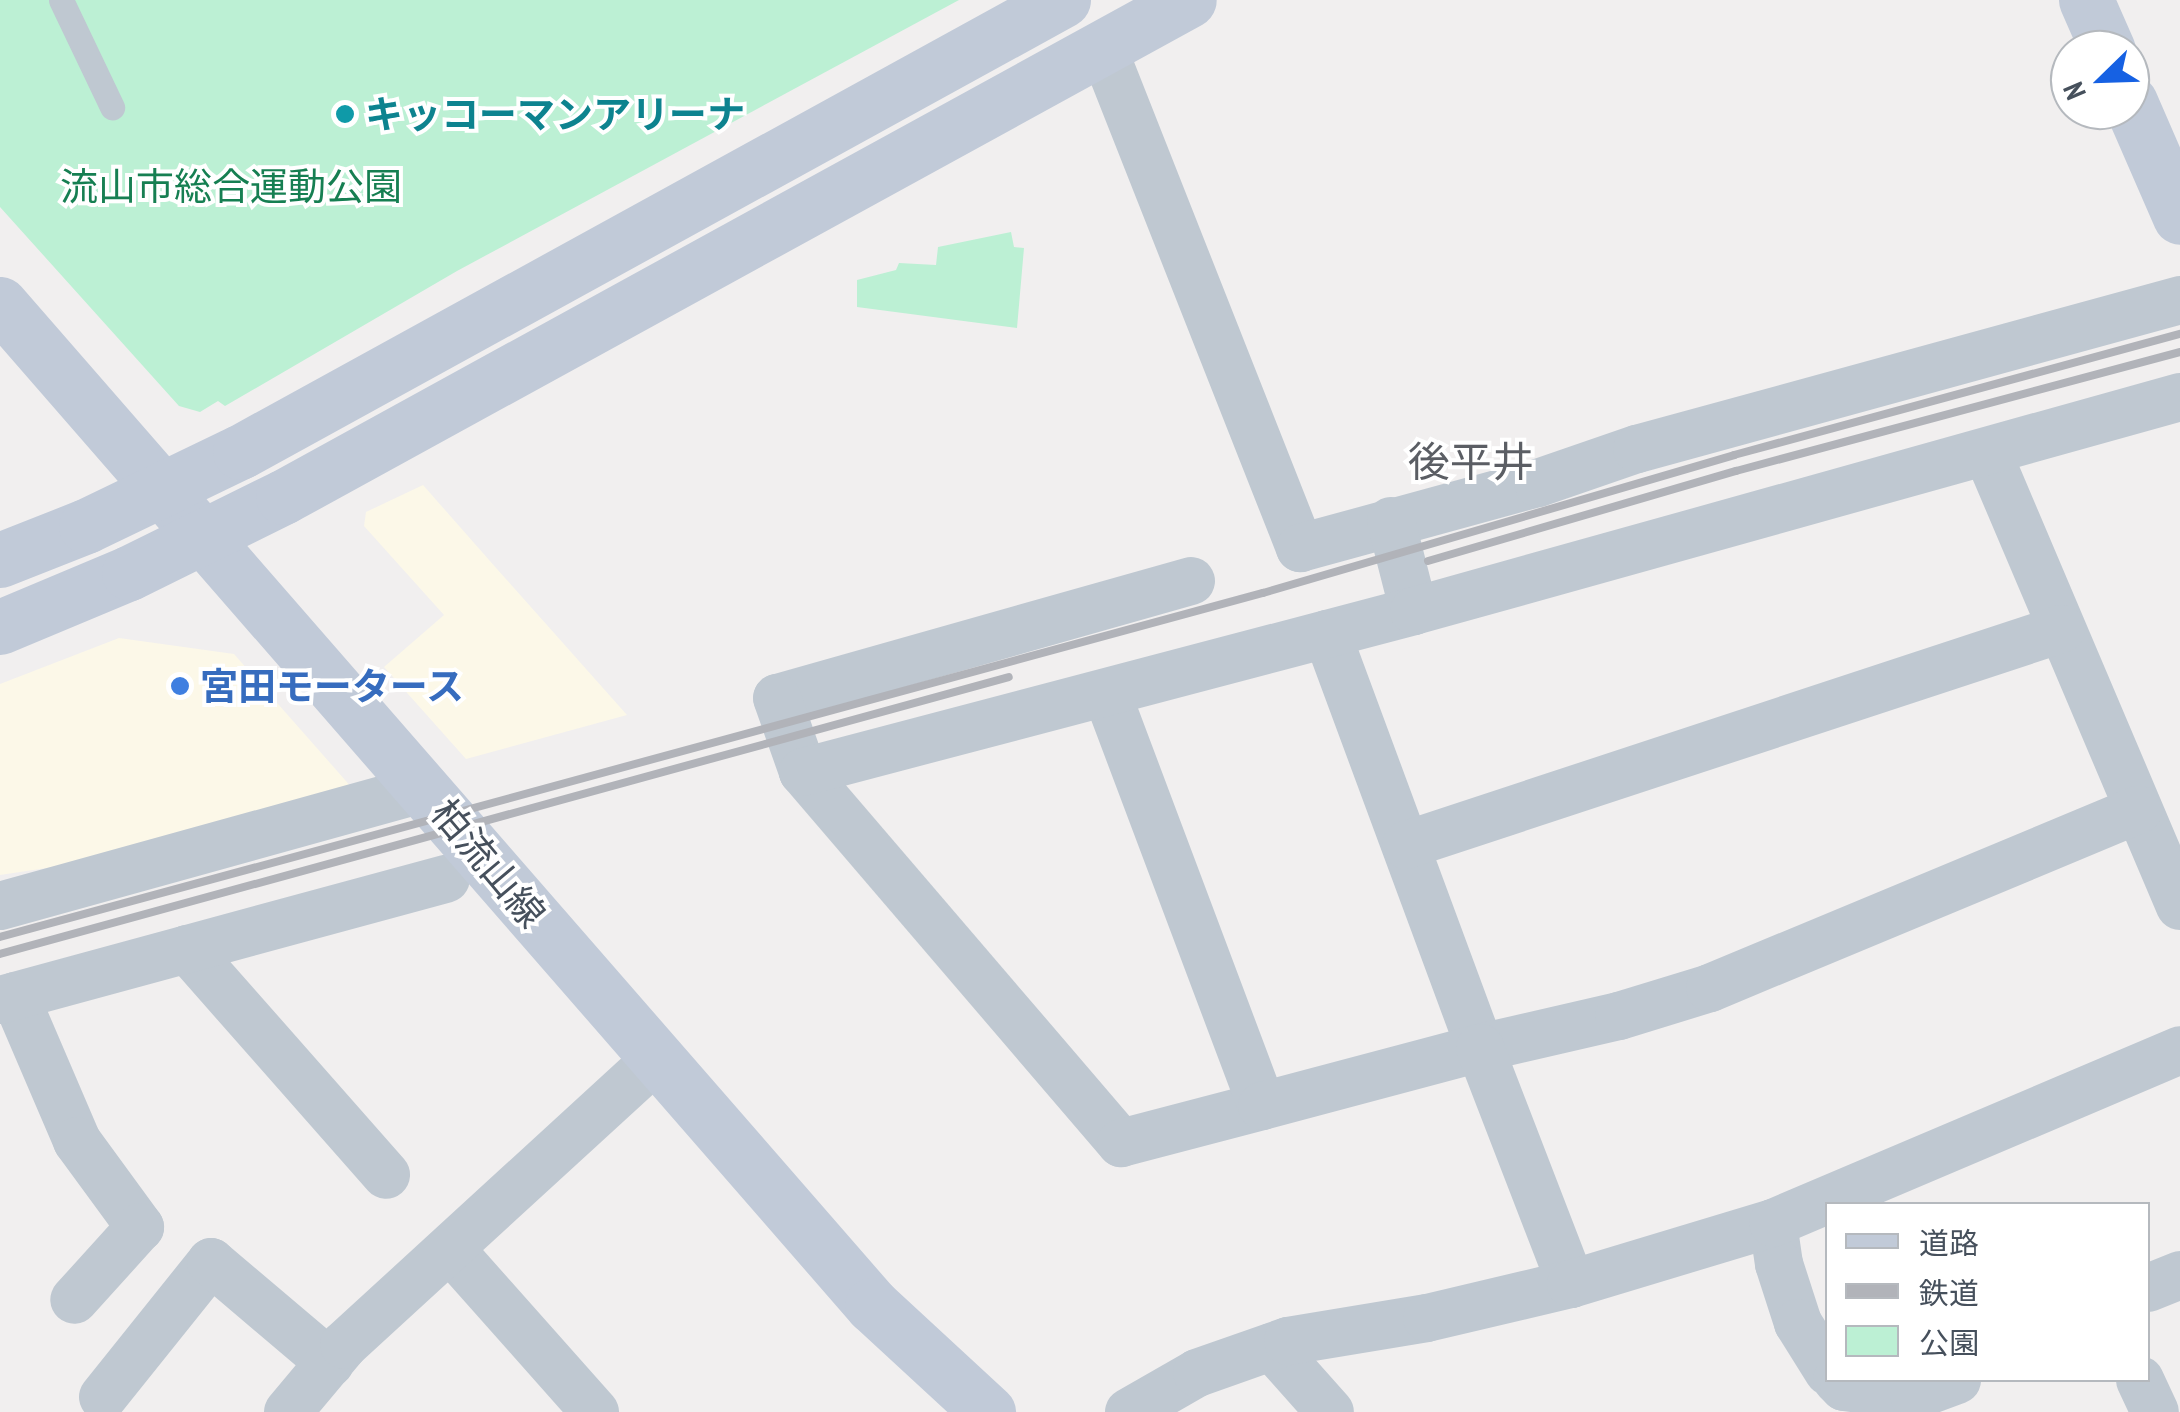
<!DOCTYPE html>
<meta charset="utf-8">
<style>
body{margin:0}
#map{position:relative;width:2180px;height:1412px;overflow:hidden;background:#f1efef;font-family:"PT Sans Narrow","Noto Sans JP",sans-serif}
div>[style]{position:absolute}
.commercial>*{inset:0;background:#fcf8e8}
.green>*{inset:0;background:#bcf0d4}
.lane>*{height:25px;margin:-12.5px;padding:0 12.5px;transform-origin:12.5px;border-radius:12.5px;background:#bfc8d1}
.street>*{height:48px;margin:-24px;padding:0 24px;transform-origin:24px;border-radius:24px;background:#bfc8d1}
.secondary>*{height:55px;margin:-27.5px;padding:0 27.5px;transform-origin:27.5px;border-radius:27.5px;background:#c1cad8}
.rail>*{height:8px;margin:-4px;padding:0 4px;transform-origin:4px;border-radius:4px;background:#b1b3b9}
.dots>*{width:28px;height:28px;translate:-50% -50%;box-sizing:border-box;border:5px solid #fff;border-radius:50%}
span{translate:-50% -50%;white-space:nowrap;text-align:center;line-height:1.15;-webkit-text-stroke:8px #fff;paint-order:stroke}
.culture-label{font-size:38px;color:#0d838f;font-weight:700}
.left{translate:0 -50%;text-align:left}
.park-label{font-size:38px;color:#167f52}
.shop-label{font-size:38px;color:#366cbe;font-weight:700}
.street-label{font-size:38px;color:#46505c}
.quarter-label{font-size:42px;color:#5b5e64}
.legend{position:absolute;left:1825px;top:1202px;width:325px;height:180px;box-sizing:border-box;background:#fff;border:2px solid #b5b9be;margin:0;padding:12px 18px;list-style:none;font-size:30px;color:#46505c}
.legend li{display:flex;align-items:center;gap:20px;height:50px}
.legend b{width:50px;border:2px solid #b5b9be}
.north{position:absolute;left:2050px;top:30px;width:100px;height:100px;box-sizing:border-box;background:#fff;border:2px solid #b5b9be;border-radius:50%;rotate:247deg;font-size:28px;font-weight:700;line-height:40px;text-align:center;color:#46505c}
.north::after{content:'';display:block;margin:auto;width:35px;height:45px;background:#1661e3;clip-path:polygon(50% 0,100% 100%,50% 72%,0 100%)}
</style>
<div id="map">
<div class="commercial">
<i style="clip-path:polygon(423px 485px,497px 569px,627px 715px,466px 759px,384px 667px,444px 615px,364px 526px,366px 512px)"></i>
<i style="clip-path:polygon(119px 638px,234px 654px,353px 789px,100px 860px,0 875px,0 684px)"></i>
</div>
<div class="green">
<i style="clip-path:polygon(0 0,959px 0,457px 271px,225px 406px,218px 401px,200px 412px,179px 406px,0 207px)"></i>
<i style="clip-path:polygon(1011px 232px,1014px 247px,1024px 248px,1017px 328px,857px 307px,857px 280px,896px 270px,899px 263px,936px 265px,938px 247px)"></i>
</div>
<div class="lane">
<i style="left:61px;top:0;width:119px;rotate:64.5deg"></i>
</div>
<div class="street">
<i style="left:1102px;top:46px;width:540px;rotate:68.47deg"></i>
<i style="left:1300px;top:548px;width:247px;rotate:-15.3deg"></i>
<i style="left:1538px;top:483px;width:105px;rotate:-19deg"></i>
<i style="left:1637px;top:449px;width:563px;rotate:-15.34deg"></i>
<i style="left:1988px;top:454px;width:491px;rotate:67deg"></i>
<i style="left:1391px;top:521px;width:93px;rotate:75.7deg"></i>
<i style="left:1191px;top:581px;width:430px;rotate:164.2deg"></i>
<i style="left:777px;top:698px;width:78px;rotate:70.6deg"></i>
<i style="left:803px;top:772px;width:489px;rotate:49.4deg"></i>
<i style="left:1121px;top:1143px;width:146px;rotate:-14.7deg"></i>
<i style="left:1327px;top:634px;width:441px;rotate:69.7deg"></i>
<i style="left:1480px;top:1048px;width:143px;rotate:-13deg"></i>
<i style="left:1619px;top:1016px;width:95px;rotate:-17.1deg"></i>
<i style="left:1710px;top:988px;width:464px;rotate:-22.6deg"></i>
<i style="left:1107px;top:694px;width:440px;rotate:69.4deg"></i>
<i style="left:1262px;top:1106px;width:226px;rotate:-14.9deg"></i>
<i style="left:1480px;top:1048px;width:253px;rotate:68.9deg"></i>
<i style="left:803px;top:772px;width:632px;rotate:-14.76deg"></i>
<i style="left:1414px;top:611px;width:795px;rotate:-15.61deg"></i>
<i style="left:1406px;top:845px;width:690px;rotate:-18.25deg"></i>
<i style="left:0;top:906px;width:441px;rotate:-15.5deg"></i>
<i style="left:187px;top:949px;width:301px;rotate:48.6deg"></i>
<i style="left:15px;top:996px;width:158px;rotate:66.8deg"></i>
<i style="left:77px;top:1141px;width:107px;rotate:53.8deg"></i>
<i style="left:140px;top:1227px;width:98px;rotate:132.1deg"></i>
<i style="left:0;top:1000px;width:462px;rotate:-15.2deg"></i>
<i style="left:1773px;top:1223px;width:41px;rotate:81.7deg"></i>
<i style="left:1779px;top:1264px;width:62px;rotate:72.1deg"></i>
<i style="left:1798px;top:1323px;width:57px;rotate:58deg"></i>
<i style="left:451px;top:1250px;width:217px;rotate:48.4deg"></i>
<i style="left:2148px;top:1288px;width:35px;rotate:-22deg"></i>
<i style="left:1272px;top:1347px;width:87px;rotate:48.3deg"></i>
<i style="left:1837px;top:1380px;width:10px;rotate:45deg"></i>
<i style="left:1844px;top:1387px;width:71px;rotate:7.3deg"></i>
<i style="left:1914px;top:1396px;width:46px;rotate:-20.4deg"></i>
<i style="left:2140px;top:1380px;width:35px;rotate:65deg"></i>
<i style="left:103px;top:1397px;width:173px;rotate:-51.3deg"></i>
<i style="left:211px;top:1262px;width:156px;rotate:40.3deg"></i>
<i style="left:288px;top:1412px;width:87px;rotate:-50.1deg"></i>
<i style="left:344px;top:1345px;width:423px;rotate:-42.5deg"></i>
<i style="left:1129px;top:1412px;width:78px;rotate:-29.8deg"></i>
<i style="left:1197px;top:1373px;width:96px;rotate:-19.4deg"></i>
<i style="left:1288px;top:1341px;width:141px;rotate:-9.4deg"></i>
<i style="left:1427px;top:1318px;width:148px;rotate:-13.3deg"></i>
<i style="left:1571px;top:1284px;width:211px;rotate:-16.8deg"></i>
<i style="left:1773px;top:1223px;width:442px;rotate:-23deg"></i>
</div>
<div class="secondary">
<i style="left:2086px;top:0;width:55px;rotate:66.3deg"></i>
<i style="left:2130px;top:102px;width:125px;rotate:66.5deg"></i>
<i style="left:0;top:304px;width:1328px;rotate:48.94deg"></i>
<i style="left:872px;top:1305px;width:158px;rotate:42.7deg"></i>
<i style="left:0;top:560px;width:92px;rotate:-21.6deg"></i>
<i style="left:86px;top:526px;width:171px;rotate:-25.7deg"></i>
<i style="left:240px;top:452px;width:939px;rotate:-28.78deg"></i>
<i style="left:0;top:627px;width:140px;rotate:-22.7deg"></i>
<i style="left:129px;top:573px;width:172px;rotate:-26.3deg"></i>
<i style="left:283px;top:497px;width:1033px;rotate:-28.75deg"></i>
</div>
<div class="rail">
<i style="left:1428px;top:561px;width:321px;rotate:-16.3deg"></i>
<i style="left:1736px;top:471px;width:460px;rotate:-15deg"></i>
<i style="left:0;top:937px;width:1309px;rotate:-15.24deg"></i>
<i style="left:1263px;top:593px;width:491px;rotate:-16.3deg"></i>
<i style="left:1734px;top:455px;width:462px;rotate:-15.2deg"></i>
<i style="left:0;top:954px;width:1046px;rotate:-15.35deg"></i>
</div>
<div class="dots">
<i style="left:345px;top:114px;background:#0f9aa8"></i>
<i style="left:180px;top:686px;background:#3f7fe0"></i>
</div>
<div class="culture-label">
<span class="left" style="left:365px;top:114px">キッコーマンアリーナ</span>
</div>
<div class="park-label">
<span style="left:231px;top:186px">流山市総合運動公園</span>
</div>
<div class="shop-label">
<span class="left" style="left:200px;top:686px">宮田モータース</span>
</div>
<div class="street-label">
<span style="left:489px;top:863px;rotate:50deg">柏流山線</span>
</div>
<div class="quarter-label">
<span style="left:1471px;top:462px">後平井</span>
</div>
<ul class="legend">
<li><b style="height:12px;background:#c1cad8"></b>道路</li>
<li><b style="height:12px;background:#b1b3b9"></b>鉄道</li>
<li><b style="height:28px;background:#bcf0d4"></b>公園</li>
</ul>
<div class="north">N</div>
</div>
